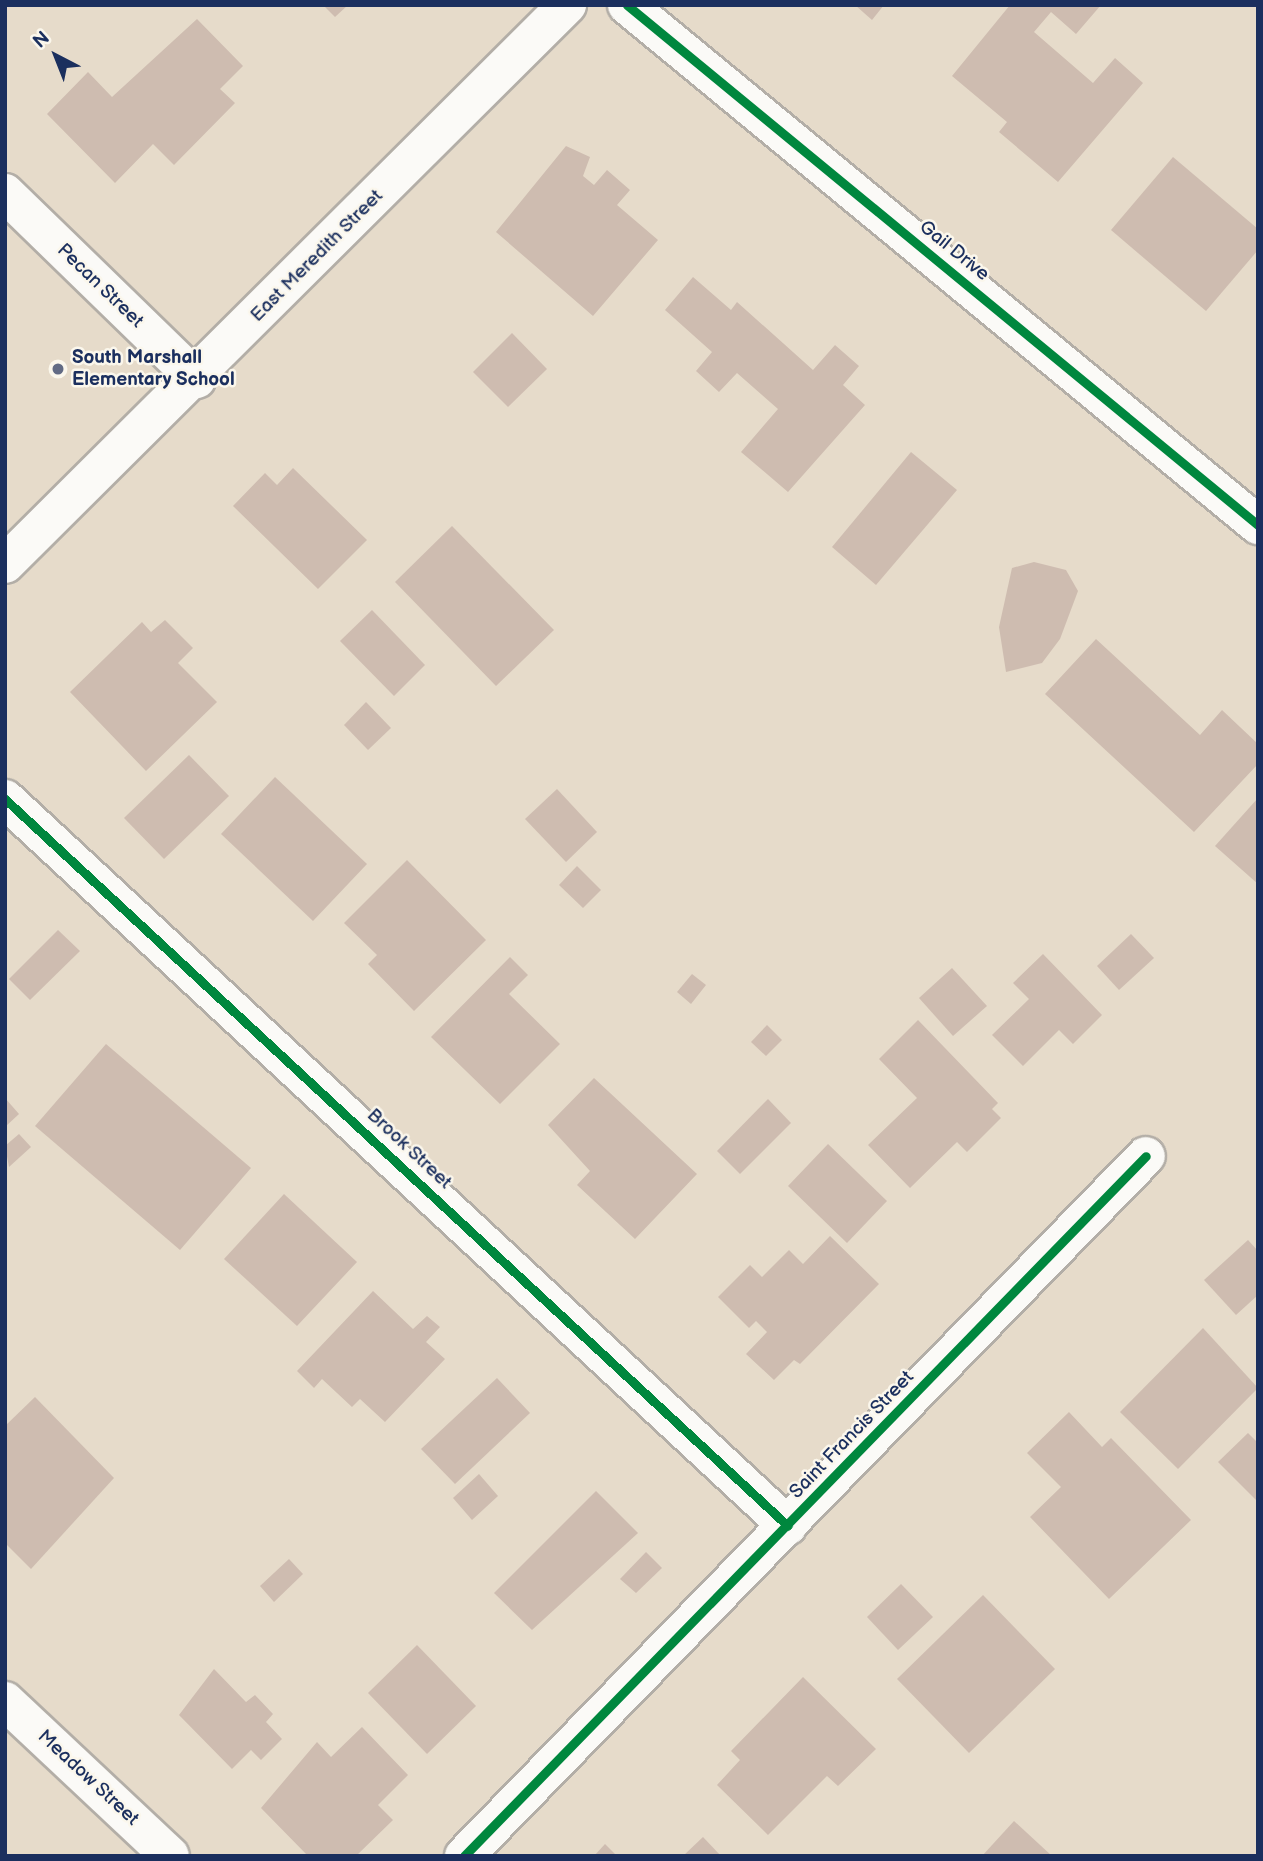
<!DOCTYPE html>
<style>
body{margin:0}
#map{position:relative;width:1263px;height:1861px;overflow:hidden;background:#e6dbca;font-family:"Balsamiq Sans",sans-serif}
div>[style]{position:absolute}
.building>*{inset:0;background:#cebcb0}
.roads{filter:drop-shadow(2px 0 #b3aea7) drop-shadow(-2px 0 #b3aea7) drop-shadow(0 2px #b3aea7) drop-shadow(0 -2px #b3aea7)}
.street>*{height:38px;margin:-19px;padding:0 19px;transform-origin:19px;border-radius:19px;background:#fbfaf7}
.cycleway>*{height:9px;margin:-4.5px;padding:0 4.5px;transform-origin:4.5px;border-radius:4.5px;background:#00873e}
.dots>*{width:19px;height:19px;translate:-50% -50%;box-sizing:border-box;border:4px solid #fbf7ec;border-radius:50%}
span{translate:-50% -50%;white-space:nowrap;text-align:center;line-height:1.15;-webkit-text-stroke:5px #fbf7ec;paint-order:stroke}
.street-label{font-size:19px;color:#1b2f5e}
.poi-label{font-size:19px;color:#1b2f5e;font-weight:700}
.left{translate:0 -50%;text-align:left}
.frame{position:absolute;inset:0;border:7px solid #1b2f5e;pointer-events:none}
.north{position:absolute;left:21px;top:21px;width:70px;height:70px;-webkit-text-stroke:5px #fbf7ec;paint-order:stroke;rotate:318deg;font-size:19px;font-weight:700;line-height:28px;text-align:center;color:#1b2f5e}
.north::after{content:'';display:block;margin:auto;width:24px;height:32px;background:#1b2f5e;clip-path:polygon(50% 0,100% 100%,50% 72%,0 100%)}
</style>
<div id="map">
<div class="building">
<i style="clip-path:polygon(323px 5px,348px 5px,335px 17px)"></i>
<i style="clip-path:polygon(855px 5px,884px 5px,872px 20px)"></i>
<i style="clip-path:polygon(1010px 5px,1101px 5px,1076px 34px,1051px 12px,1034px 32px,1093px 83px,1115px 58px,1143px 83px,1058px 182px,999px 132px,1007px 122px,952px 76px)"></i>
<i style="clip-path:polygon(197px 19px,243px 66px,220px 89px,235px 103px,174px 165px,153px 144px,115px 183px,47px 114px,88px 72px,112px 97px)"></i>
<i style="clip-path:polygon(566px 146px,590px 157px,583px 176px,594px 185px,607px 170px,630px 190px,617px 205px,658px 240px,593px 316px,496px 232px)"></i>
<i style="clip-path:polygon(1173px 157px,1258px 229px,1258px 250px,1206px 311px,1111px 230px)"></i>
<i style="clip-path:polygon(693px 277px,731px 310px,737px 302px,813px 370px,835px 345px,859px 366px,843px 385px,865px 405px,788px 492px,741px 452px,778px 409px,737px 373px,719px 392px,696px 371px,712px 352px,665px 310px)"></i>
<i style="clip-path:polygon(512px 333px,547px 369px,508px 407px,473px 372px)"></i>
<i style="clip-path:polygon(911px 452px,957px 490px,876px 585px,832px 547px)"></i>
<i style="clip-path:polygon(293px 468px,367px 540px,318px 589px,233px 506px,265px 473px,277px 485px)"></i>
<i style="clip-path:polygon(452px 526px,554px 630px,496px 686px,395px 582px)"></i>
<i style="clip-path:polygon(1034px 562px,1066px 570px,1078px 591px,1060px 639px,1042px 663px,1006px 672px,999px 627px,1012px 568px)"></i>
<i style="clip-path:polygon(372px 610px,425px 665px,394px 696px,340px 641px)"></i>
<i style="clip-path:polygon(165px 620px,193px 648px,178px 663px,217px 702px,146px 771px,70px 692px,142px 622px,151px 632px)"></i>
<i style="clip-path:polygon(1096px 639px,1200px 735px,1222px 710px,1258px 744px,1258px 764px,1194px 832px,1045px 694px)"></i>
<i style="clip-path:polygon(366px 702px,391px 728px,368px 750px,344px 725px)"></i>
<i style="clip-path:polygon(189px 755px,229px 796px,164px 859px,124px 818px)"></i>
<i style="clip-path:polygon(275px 777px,367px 864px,313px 921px,221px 834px)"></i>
<i style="clip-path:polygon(557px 789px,597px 832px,566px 862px,525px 819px)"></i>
<i style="clip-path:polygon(1258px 798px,1258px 884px,1215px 846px)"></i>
<i style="clip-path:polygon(407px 860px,486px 940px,414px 1011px,368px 964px,377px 955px,344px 923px)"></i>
<i style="clip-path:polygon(577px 866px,601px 890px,583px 908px,559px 885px)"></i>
<i style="clip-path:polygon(58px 930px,80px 951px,30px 1000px,9px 979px)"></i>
<i style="clip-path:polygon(1131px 934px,1154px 958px,1119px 990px,1097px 966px)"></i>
<i style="clip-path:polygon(1043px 954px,1102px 1015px,1073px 1044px,1059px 1030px,1023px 1066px,992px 1035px,1029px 999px,1013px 983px)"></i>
<i style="clip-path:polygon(510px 957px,528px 975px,509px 994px,560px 1044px,500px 1104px,431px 1037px)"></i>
<i style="clip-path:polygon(952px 968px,987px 1006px,953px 1036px,919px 998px)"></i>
<i style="clip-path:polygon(692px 974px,706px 985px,691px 1004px,677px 992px)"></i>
<i style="clip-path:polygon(918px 1020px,998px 1103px,992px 1109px,1001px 1118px,967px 1152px,957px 1142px,910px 1188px,868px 1145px,917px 1098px,879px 1059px)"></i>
<i style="clip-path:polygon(767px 1025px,782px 1040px,766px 1056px,751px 1042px)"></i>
<i style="clip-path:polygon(106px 1044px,251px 1168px,180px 1250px,35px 1126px)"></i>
<i style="clip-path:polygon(594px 1078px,697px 1174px,635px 1239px,577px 1185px,590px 1171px,548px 1125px)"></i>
<i style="clip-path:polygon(5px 1098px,19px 1114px,5px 1127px)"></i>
<i style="clip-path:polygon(768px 1099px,791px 1123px,740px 1174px,717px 1151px)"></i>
<i style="clip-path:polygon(19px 1134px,31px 1147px,9px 1167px,5px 1146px)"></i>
<i style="clip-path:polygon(828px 1144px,887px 1201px,847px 1243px,788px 1186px)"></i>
<i style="clip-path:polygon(284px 1194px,357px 1262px,297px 1326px,224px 1259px)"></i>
<i style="clip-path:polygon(830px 1236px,879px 1284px,800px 1364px,794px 1360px,774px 1380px,746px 1354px,767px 1332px,756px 1321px,749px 1328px,718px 1297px,750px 1265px,762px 1277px,789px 1250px,803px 1264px)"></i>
<i style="clip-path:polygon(1248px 1240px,1258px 1251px,1258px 1295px,1236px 1315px,1204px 1280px)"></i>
<i style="clip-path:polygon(373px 1291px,413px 1329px,427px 1316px,440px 1327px,426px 1342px,445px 1359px,385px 1422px,360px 1399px,352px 1407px,322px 1379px,314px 1388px,297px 1371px)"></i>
<i style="clip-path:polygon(1203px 1328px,1258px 1388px,1178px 1469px,1120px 1412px)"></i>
<i style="clip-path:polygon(497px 1378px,530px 1413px,455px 1484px,421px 1449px)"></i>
<i style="clip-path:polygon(35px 1397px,114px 1478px,31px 1569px,5px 1543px,5px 1426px)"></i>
<i style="clip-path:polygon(1069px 1412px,1102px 1447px,1111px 1438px,1191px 1520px,1109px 1599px,1030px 1517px,1061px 1487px,1027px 1453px)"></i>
<i style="clip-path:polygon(1248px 1433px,1258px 1443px,1256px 1500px,1218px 1462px)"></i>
<i style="clip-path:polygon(479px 1474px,498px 1496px,472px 1520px,453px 1498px)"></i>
<i style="clip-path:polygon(596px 1491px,638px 1533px,532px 1630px,494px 1593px)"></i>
<i style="clip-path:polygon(646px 1552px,662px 1568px,636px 1593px,620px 1579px)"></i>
<i style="clip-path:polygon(289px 1559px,303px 1574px,274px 1602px,260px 1586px)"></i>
<i style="clip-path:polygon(901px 1584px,933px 1617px,898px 1650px,867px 1617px)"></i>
<i style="clip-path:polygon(983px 1595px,1055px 1669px,969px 1753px,897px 1679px)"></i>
<i style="clip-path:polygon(417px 1645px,476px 1706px,427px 1754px,368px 1693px)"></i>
<i style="clip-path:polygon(214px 1669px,246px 1702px,255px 1695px,273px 1714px,266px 1722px,282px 1739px,261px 1760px,251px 1750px,232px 1769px,179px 1715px)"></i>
<i style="clip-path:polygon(803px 1677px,876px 1749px,838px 1786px,827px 1776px,768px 1835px,717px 1785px,740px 1760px,731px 1751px)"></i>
<i style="clip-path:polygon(362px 1727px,408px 1775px,378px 1805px,393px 1820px,356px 1856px,308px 1856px,261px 1808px,317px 1742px,331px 1757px)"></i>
<i style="clip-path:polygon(1014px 1821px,1052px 1856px,982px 1856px)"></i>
<i style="clip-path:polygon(703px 1837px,721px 1856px,683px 1856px)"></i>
<i style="clip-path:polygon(605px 1844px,617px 1856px,594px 1856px)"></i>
</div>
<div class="roads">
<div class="street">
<i style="left:627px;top:5px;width:818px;rotate:39.49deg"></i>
<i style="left:5px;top:193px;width:267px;rotate:44.2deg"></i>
<i style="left:5px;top:564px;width:793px;rotate:-44.85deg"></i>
<i style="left:5px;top:799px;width:1068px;rotate:42.88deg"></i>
<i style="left:5px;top:1701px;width:226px;rotate:43.2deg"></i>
<i style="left:464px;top:1856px;width:977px;rotate:-45.75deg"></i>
</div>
</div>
<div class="cycleway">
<i style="left:627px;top:5px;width:818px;rotate:39.49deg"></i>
<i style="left:5px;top:799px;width:1068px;rotate:42.88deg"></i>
<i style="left:464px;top:1856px;width:977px;rotate:-45.75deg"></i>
</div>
<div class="dots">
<i style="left:58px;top:369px;background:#626b84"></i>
</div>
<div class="street-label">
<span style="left:954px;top:251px;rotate:39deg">Gail Drive</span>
<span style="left:317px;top:256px;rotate:-45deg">East Meredith Street</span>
<span style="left:100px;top:286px;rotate:44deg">Pecan Street</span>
<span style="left:409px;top:1149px;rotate:43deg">Brook Street</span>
<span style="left:852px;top:1435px;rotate:-46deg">Saint Francis Street</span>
<span style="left:88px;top:1778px;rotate:43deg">Meadow Street</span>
</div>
<div class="poi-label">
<span class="left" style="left:72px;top:369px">South Marshall<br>Elementary School</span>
</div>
<div class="frame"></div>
<div class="north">N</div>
</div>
